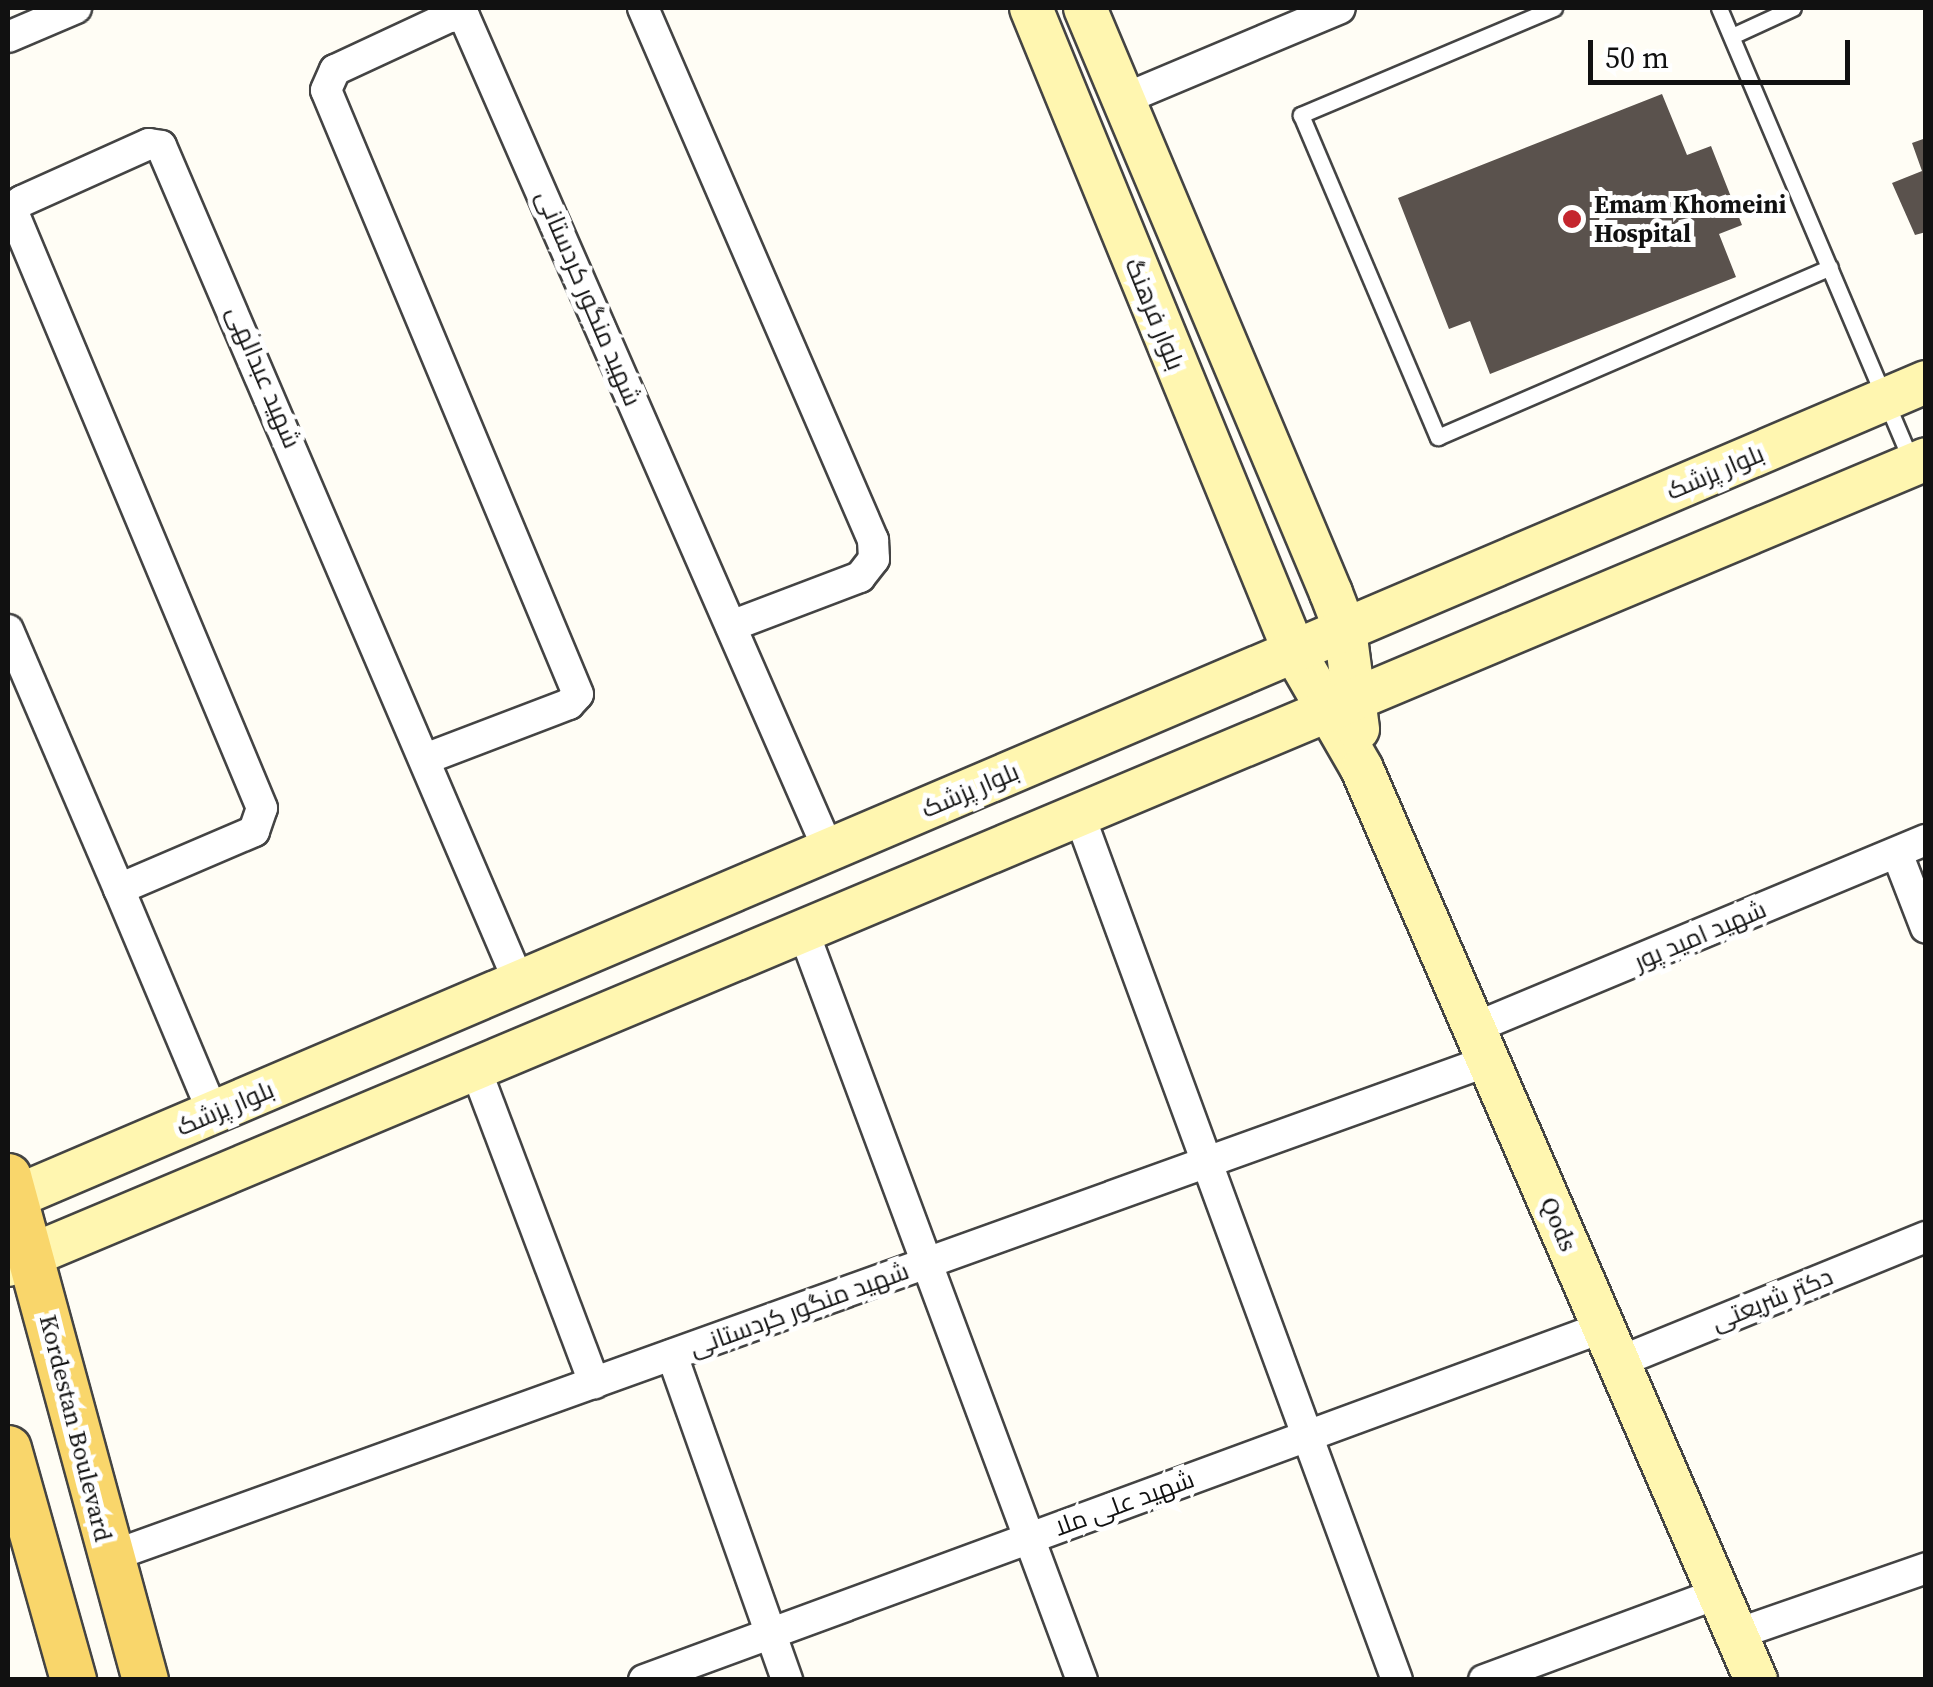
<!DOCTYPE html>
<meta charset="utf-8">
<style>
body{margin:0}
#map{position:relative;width:1933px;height:1687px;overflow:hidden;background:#fffdf5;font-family:"Source Serif 4",Cairo,serif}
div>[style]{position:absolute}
.building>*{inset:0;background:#5a524d}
.roads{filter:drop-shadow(2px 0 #444) drop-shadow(-2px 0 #444) drop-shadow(0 2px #444) drop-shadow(0 -2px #444)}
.lane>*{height:15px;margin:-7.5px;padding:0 7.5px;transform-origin:7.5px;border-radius:7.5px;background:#fff}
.street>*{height:30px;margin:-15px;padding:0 15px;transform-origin:15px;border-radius:15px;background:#fff}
.secondary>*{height:42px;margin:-21px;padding:0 21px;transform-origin:21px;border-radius:21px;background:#fff6b0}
.primary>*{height:45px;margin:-22.5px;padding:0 22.5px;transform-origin:22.5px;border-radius:22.5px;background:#f9d66b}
.dots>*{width:28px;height:28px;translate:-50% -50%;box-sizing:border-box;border:5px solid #fff;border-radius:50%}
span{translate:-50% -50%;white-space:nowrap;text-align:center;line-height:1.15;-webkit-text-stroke:10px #fff;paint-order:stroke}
.poi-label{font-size:25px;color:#111;font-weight:700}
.left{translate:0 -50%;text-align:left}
.street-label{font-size:25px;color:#111}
.frame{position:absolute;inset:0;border:10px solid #111;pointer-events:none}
.scale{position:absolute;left:1588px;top:40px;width:262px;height:45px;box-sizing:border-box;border:5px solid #111;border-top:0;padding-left:12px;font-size:30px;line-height:35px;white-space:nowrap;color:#111;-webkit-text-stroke:8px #fff;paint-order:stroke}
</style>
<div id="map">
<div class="building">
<i style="clip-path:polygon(1662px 94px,1687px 155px,1711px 146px,1742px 225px,1719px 234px,1736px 277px,1490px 374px,1470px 321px,1449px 329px,1398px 198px)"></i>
<i style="clip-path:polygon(1926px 138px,1926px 232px,1915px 235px,1892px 183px,1922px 171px,1912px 143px)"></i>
</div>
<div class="roads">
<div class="lane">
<i style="left:1554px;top:8px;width:275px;rotate:157.1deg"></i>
<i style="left:1301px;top:115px;width:350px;rotate:67deg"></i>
<i style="left:1438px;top:437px;width:427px;rotate:-23.4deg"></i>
<i style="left:1719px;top:8px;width:492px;rotate:67deg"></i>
<i style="left:1732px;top:36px;width:67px;rotate:-24.7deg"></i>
</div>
<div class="street">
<i style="left:643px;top:8px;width:580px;rotate:66.62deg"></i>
<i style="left:873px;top:540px;width:19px;rotate:87deg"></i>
<i style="left:874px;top:559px;width:23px;rotate:128deg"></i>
<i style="left:860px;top:577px;width:138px;rotate:159.2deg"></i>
<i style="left:8px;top:37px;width:74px;rotate:-23.1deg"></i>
<i style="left:1124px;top:99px;width:234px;rotate:-22.8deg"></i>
<i style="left:8px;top:630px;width:282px;rotate:66.8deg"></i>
<i style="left:119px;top:889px;width:147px;rotate:-23.2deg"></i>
<i style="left:254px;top:831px;width:24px;rotate:-71deg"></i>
<i style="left:262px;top:808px;width:641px;rotate:-112.68deg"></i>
<i style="left:15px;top:217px;width:10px;rotate:-101deg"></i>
<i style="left:13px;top:207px;width:11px;rotate:-34deg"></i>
<i style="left:22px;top:201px;width:139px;rotate:-24.2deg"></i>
<i style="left:149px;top:144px;width:12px;rotate:9deg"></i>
<i style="left:161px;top:146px;width:909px;rotate:66.82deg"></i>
<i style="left:425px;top:759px;width:154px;rotate:-20.9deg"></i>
<i style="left:569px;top:704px;width:13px;rotate:-48deg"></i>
<i style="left:578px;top:694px;width:654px;rotate:-112.65deg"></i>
<i style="left:326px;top:90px;width:22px;rotate:-66deg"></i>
<i style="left:335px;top:70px;width:126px;rotate:-24.9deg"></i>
<i style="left:449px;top:17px;width:15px;rotate:-4deg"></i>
<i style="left:464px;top:16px;width:911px;rotate:66.39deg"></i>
<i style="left:1080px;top:817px;width:919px;rotate:69.83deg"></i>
<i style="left:1897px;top:853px;width:80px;rotate:68.9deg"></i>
<i style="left:119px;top:889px;width:243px;rotate:67.2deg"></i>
<i style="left:804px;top:933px;width:797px;rotate:69.59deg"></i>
<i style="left:1474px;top:1028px;width:490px;rotate:-22.6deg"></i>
<i style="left:476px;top:1070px;width:335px;rotate:69.3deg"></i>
<i style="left:672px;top:1355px;width:345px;rotate:70.5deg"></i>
<i style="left:1619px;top:1362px;width:331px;rotate:-22.2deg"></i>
<i style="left:109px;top:1557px;width:1465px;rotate:-19.78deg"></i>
<i style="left:1737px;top:1634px;width:200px;rotate:-19.2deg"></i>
<i style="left:644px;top:1680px;width:1023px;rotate:-20.19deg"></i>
<i style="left:1484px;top:1680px;width:251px;rotate:-20.3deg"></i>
</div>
<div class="secondary">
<i style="left:1031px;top:8px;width:695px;rotate:67.75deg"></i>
<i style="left:1294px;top:651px;width:136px;rotate:60deg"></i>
<i style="left:1362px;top:769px;width:993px;rotate:66.61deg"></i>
<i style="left:1085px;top:8px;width:635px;rotate:67.19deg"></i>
<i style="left:1331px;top:593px;width:40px;rotate:69deg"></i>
<i style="left:1345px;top:630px;width:100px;rotate:82.5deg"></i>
<i style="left:8px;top:1200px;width:2085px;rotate:-23.1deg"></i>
<i style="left:8px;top:1265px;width:2080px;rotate:-22.79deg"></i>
</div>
<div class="primary">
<i style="left:8px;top:1176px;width:522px;rotate:74.79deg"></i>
<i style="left:8px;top:1448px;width:241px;rotate:74.3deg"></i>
</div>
</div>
<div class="dots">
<i style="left:1572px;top:219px;background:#c4262e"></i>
</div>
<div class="poi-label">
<span class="left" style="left:1594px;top:219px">Emam Khomeini<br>Hospital</span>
</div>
<div class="street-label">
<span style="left:589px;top:298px;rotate:67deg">شهید منگور کردستانی</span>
<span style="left:1155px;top:314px;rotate:68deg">بلوار فرهنگ</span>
<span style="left:264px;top:377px;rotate:67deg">شهید عبدالهی</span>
<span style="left:1715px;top:472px;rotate:-23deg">بلوار پزشک</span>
<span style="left:970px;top:790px;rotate:-23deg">بلوار پزشک</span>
<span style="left:1700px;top:935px;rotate:-23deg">شهید امید پور</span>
<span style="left:225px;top:1108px;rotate:-23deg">بلوار پزشک</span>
<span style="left:1559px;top:1224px;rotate:67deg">Qods</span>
<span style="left:1772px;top:1299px;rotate:-22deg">دکتر شریعتی</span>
<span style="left:799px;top:1309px;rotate:-20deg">شهید منگور کردستانی</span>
<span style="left:76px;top:1428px;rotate:76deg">Kordestan Boulevard</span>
<span style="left:1124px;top:1503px;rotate:-20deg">شهید علی ملا</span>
</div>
<div class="frame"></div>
<div class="scale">50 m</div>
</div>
